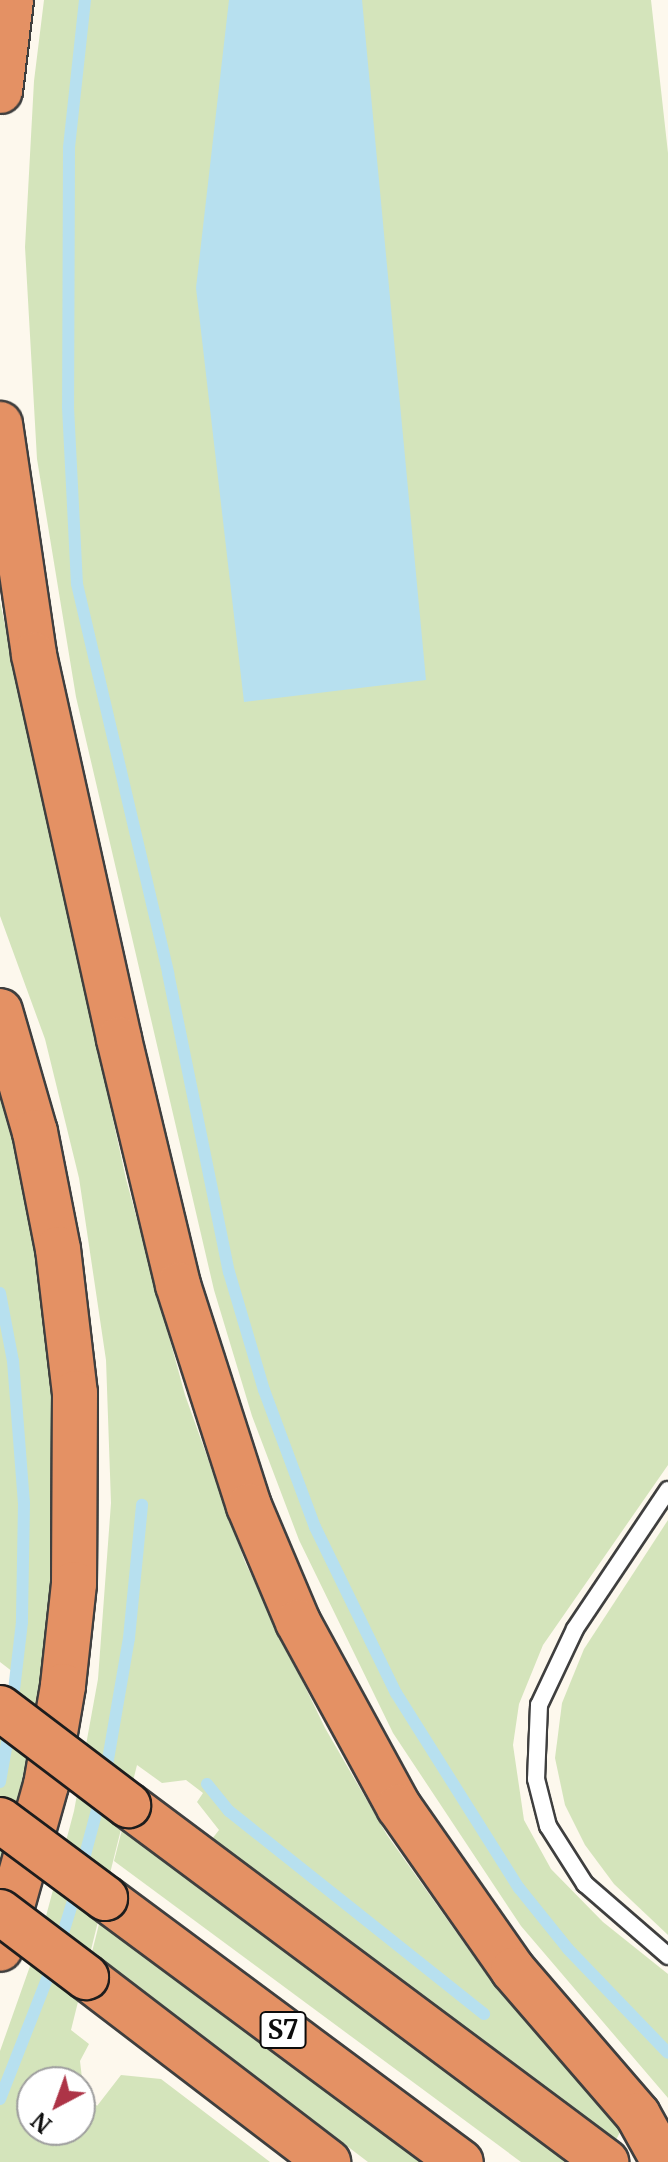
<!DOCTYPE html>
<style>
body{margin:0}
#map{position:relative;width:668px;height:2162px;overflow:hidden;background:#fdf8ed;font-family:Merriweather,serif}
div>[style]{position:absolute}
.green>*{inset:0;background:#d4e4bb}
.water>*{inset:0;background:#b7e0ef}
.stream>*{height:12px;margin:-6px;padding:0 6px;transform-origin:6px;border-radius:6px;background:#b7e0ef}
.roads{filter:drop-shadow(2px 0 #3f3f3f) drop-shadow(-2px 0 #3f3f3f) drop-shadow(0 2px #3f3f3f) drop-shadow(0 -2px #3f3f3f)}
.service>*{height:16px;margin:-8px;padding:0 8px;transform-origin:8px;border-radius:8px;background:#fff}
.motorway>*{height:44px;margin:-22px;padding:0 22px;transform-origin:22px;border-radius:22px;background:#e49164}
.bridges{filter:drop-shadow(2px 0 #1d1d1d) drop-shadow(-2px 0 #1d1d1d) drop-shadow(0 2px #1d1d1d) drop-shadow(0 -2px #1d1d1d)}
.motorway-bridge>*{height:44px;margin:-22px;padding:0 22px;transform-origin:22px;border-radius:22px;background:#e49164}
span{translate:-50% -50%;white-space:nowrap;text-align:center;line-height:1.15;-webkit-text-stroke:8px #fff;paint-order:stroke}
.shield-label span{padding:2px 6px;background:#fff;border:2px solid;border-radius:6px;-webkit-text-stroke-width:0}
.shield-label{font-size:26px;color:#0c0c0c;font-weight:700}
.north{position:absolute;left:16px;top:2066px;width:80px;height:80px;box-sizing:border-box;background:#fff;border:2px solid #9e9e9e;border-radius:50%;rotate:221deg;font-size:22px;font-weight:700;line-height:32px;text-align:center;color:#0c0c0c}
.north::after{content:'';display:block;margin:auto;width:28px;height:36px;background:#ad3447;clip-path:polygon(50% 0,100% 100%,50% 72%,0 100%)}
</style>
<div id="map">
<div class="green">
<i style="clip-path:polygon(44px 0,651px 0,668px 153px,668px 1465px,543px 1645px,519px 1704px,513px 1745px,524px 1820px,551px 1869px,603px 1922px,668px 1974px,668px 2098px,521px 1926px,393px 1733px,299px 1540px,252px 1416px,214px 1290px,76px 697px,37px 459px,25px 247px,34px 81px)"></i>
<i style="clip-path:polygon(evenodd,0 602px,126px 1179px,185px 1395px,245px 1562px,325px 1728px,387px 1835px,496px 1988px,621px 2130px,616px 2140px,212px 1839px,219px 1830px,197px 1802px,203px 1793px,186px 1780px,162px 1783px,137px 1765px,71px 2030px,89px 2044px,80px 2061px,83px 2087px,97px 2106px,121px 2075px,161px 2079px,270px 2162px,0 2162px,0 2051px,41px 1935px,74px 1811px,98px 1679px,111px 1503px,106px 1360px,79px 1178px,45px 1039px,0 916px,0 602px,32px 2082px,80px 2082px,80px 2130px,32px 2130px,32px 2082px)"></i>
<i style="clip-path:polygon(0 1081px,30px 1203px,52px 1374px,56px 1466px,50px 1622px,27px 1759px,0 1870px,0 1726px,13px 1672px,0 1662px)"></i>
<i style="clip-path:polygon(668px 1520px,668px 1935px,614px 1884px,585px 1845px,565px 1805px,555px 1758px,562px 1703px,584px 1649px)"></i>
<i style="clip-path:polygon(125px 1818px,583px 2162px,521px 2162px,114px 1861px)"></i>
<i style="clip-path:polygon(99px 1924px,131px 1946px,422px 2162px,368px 2162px,92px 1952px)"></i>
</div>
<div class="water">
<i style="clip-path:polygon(229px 0,362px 0,426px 680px,244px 702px,196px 288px)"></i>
</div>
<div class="stream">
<i style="left:85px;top:0;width:149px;rotate:96.2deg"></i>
<i style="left:69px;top:148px;width:259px;rotate:90.2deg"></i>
<i style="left:68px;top:407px;width:177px;rotate:87.1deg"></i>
<i style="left:77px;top:584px;width:400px;rotate:76.8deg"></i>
<i style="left:168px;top:973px;width:305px;rotate:78.5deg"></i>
<i style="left:229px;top:1272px;width:123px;rotate:73.5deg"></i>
<i style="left:264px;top:1390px;width:146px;rotate:69.6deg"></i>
<i style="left:315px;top:1527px;width:185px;rotate:64deg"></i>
<i style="left:396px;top:1693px;width:231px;rotate:57.8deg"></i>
<i style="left:519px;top:1888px;width:78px;rotate:51.2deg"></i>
<i style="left:568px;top:1949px;width:144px;rotate:46.1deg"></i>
<i style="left:0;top:1293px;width:69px;rotate:79.2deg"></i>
<i style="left:13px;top:1361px;width:142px;rotate:85.6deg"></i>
<i style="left:24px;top:1503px;width:119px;rotate:91deg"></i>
<i style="left:22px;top:1622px;width:86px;rotate:96.7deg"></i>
<i style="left:105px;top:1777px;width:141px;rotate:-80.2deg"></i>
<i style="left:129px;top:1638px;width:134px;rotate:-84.4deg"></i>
<i style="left:0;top:1782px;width:57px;rotate:-79.9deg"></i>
<i style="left:207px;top:1784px;width:35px;rotate:51deg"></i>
<i style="left:229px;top:1811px;width:326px;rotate:38.5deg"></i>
<i style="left:81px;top:1870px;width:78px;rotate:-75.1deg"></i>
<i style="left:59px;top:1946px;width:61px;rotate:-72.8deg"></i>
<i style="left:0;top:2099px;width:145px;rotate:-68.6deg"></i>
</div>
<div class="roads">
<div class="service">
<i style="left:668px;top:1490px;width:167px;rotate:123.8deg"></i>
<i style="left:575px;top:1629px;width:84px;rotate:115.3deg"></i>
<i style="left:539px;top:1705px;width:74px;rotate:92.3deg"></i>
<i style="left:536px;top:1779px;width:49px;rotate:75.7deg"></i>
<i style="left:548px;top:1826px;width:69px;rotate:57.5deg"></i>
<i style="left:585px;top:1884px;width:110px;rotate:40.9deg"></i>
</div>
<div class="motorway">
<i style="left:0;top:91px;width:92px;rotate:-83.1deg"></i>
<i style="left:0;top:424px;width:233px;rotate:81.6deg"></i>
<i style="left:34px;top:655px;width:393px;rotate:77.5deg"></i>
<i style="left:119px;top:1039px;width:253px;rotate:76.5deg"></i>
<i style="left:178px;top:1285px;width:232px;rotate:72.2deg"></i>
<i style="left:249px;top:1506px;width:126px;rotate:67.1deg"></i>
<i style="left:298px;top:1622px;width:211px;rotate:61.4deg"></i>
<i style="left:399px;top:1807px;width:199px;rotate:55deg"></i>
<i style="left:513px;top:1970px;width:191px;rotate:49.2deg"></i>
<i style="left:638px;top:2115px;width:54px;rotate:61deg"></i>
<i style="left:0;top:1011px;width:126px;rotate:73.9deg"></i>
<i style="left:35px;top:1132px;width:119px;rotate:78.9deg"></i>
<i style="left:58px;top:1249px;width:145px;rotate:83.3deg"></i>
<i style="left:75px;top:1393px;width:191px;rotate:90.3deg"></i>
<i style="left:74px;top:1584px;width:103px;rotate:96.2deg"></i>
<i style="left:63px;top:1686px;width:100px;rotate:99.7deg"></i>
<i style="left:46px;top:1785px;width:170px;rotate:105.7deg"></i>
<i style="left:128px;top:1805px;width:597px;rotate:36.75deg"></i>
<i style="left:105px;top:1898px;width:443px;rotate:36.6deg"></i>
<i style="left:86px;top:1977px;width:305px;rotate:37.4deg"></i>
</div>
</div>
<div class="bridges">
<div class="motorway-bridge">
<i style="left:0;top:1708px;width:161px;rotate:37.2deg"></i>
<i style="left:0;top:1820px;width:131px;rotate:36.6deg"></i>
<i style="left:0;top:1912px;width:108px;rotate:37.1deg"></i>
</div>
</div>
<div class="shield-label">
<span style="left:283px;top:2030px">S7</span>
</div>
<div class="north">N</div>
</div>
